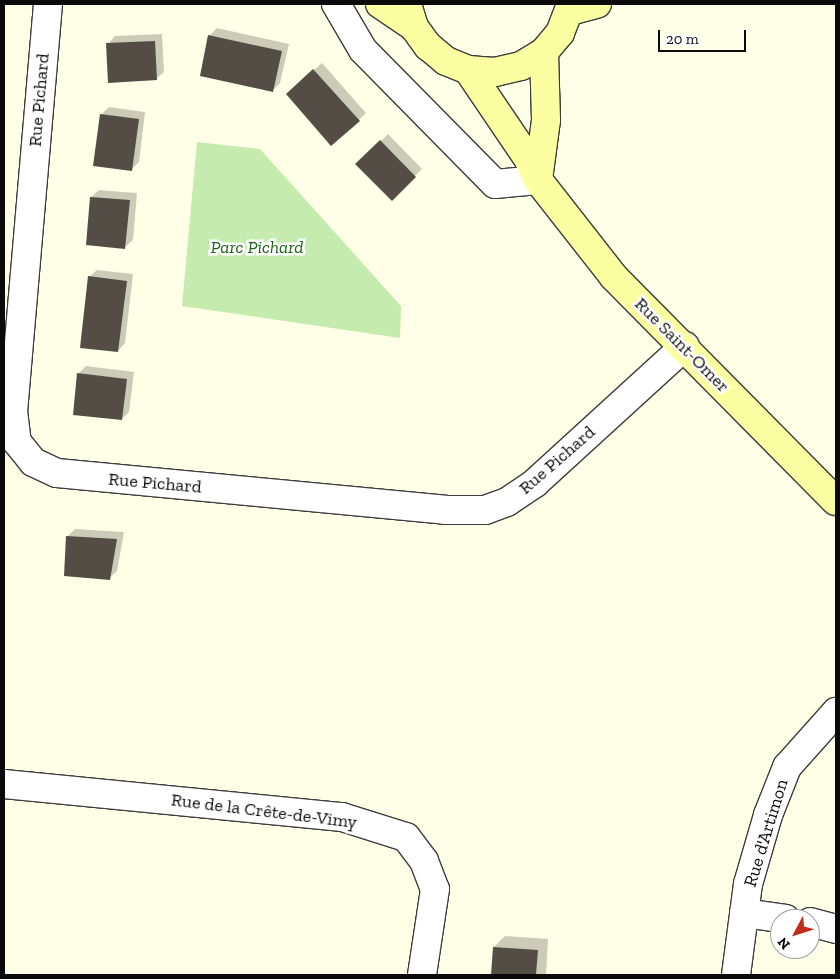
<!DOCTYPE html>
<meta charset="utf-8">
<style>
body{margin:0}
#map{position:relative;width:840px;height:979px;overflow:hidden;background:#fffee6;font-family:"Zilla Slab",serif}
div>[style]{position:absolute}
.green>*{inset:0;background:#c5ebaf}
.shadow>*{inset:0;background:#0003}
.building>*{inset:0;background:#534d46}
.roads{filter:drop-shadow(1px 0 #3d3d3d) drop-shadow(-1px 0 #3d3d3d) drop-shadow(0 1px #3d3d3d) drop-shadow(0 -1px #3d3d3d)}
.street>*{height:28px;margin:-14px;padding:0 14px;transform-origin:14px;border-radius:14px;background:#fff}
.secondary>*{height:28px;margin:-14px;padding:0 14px;transform-origin:14px;border-radius:14px;background:#fbffa1}
span{translate:-50% -50%;white-space:nowrap;text-align:center;line-height:1.15;-webkit-text-stroke:5px #fff;paint-order:stroke}
.street-label{font-size:18px;color:#0a0a0a}
.park-label{font-size:18px;color:#1c6318;font-style:italic}
.frame{position:absolute;inset:0;border:5px solid #0a0a0a;pointer-events:none}
.north{position:absolute;left:770px;top:909px;width:50px;height:50px;box-sizing:border-box;background:#fff;border:1px solid #9d9d9d;border-radius:50%;rotate:230deg;font-size:14px;font-weight:700;line-height:20px;text-align:center;color:#0a0a0a}
.north::after{content:'';display:block;margin:auto;width:18px;height:22px;background:#c02d1b;clip-path:polygon(50% 0,100% 100%,50% 72%,0 100%)}
.scale{position:absolute;left:658px;top:30px;width:88px;height:22px;box-sizing:border-box;border:2px solid #0a0a0a;border-top:0;padding-left:6px;font-size:15px;line-height:18px;white-space:nowrap;color:#0a0a0a;-webkit-text-stroke:4px #fff;paint-order:stroke}
</style>
<div id="map">
<div class="green">
<i style="clip-path:polygon(197px 142px,260px 149px,401px 306px,400px 338px,182px 306px)"></i>
</div>
<div class="shadow">
<i style="clip-path:polygon(217px 28px,289px 44px,280px 83px,272px 91px,209px 36px)"></i>
<i style="clip-path:polygon(162px 34px,164px 72px,156px 79px,108px 44px,115px 36px)"></i>
<i style="clip-path:polygon(322px 63px,366px 113px,359px 120px,295px 87px)"></i>
<i style="clip-path:polygon(109px 107px,145px 112px,139px 162px,131px 170px,102px 114px)"></i>
<i style="clip-path:polygon(388px 134px,422px 169px,392px 199px,357px 164px)"></i>
<i style="clip-path:polygon(99px 190px,137px 193px,133px 240px,125px 247px,91px 197px)"></i>
<i style="clip-path:polygon(97px 270px,133px 274px,125px 343px,118px 351px,89px 277px)"></i>
<i style="clip-path:polygon(86px 366px,134px 372px,129px 412px,122px 419px,78px 374px)"></i>
<i style="clip-path:polygon(75px 529px,124px 532px,117px 571px,109px 578px,68px 536px)"></i>
<i style="clip-path:polygon(505px 936px,548px 939px,546px 975px,492px 975px,494px 947px)"></i>
</div>
<div class="building">
<i style="clip-path:polygon(208px 35px,282px 51px,273px 92px,200px 76px)"></i>
<i style="clip-path:polygon(155px 41px,157px 80px,108px 83px,106px 43px)"></i>
<i style="clip-path:polygon(313px 69px,360px 121px,331px 146px,286px 94px)"></i>
<i style="clip-path:polygon(100px 114px,139px 119px,132px 171px,93px 166px)"></i>
<i style="clip-path:polygon(380px 140px,416px 177px,392px 201px,355px 164px)"></i>
<i style="clip-path:polygon(90px 197px,130px 200px,125px 249px,86px 245px)"></i>
<i style="clip-path:polygon(88px 276px,127px 281px,118px 352px,80px 348px)"></i>
<i style="clip-path:polygon(77px 373px,127px 379px,122px 420px,73px 415px)"></i>
<i style="clip-path:polygon(66px 536px,117px 539px,110px 580px,64px 576px)"></i>
<i style="clip-path:polygon(493px 947px,538px 950px,536px 975px,491px 975px)"></i>
</div>
<div class="roads">
<div class="street">
<i style="left:48px;top:4px;width:409px;rotate:94.9deg"></i>
<i style="left:13px;top:411px;width:31px;rotate:83deg"></i>
<i style="left:17px;top:442px;width:26px;rotate:51deg"></i>
<i style="left:33px;top:462px;width:26px;rotate:25deg"></i>
<i style="left:57px;top:473px;width:390px;rotate:5.4deg"></i>
<i style="left:445px;top:510px;width:40px"></i>
<i style="left:485px;top:510px;width:23px;rotate:-20deg"></i>
<i style="left:507px;top:502px;width:34px;rotate:-34deg"></i>
<i style="left:535px;top:483px;width:203px;rotate:-42.4deg"></i>
<i style="left:336px;top:4px;width:53px;rotate:59.6deg"></i>
<i style="left:363px;top:50px;width:188px;rotate:45.4deg"></i>
<i style="left:495px;top:184px;width:43px;rotate:-5.3deg"></i>
<i style="left:4px;top:784px;width:340px;rotate:5.6deg"></i>
<i style="left:342px;top:817px;width:67px;rotate:17.4deg"></i>
<i style="left:406px;top:837px;width:30px;rotate:53deg"></i>
<i style="left:424px;top:861px;width:30px;rotate:69deg"></i>
<i style="left:435px;top:889px;width:87px;rotate:98.6deg"></i>
<i style="left:744px;top:913px;width:42px;rotate:8.1deg"></i>
<i style="left:810px;top:922px;width:27px;rotate:15deg"></i>
<i style="left:736px;top:975px;width:92px;rotate:-82.5deg"></i>
<i style="left:748px;top:884px;width:72px;rotate:-73.8deg"></i>
<i style="left:768px;top:815px;width:52px;rotate:-68.4deg"></i>
<i style="left:787px;top:767px;width:74px;rotate:-48.3deg"></i>
</div>
<div class="secondary">
<i style="left:380px;top:4px;width:41px;rotate:34.1deg"></i>
<i style="left:407px;top:4px;width:24px;rotate:73deg"></i>
<i style="left:414px;top:27px;width:24px;rotate:54deg"></i>
<i style="left:428px;top:46px;width:23px;rotate:40deg"></i>
<i style="left:446px;top:61px;width:24px;rotate:22deg"></i>
<i style="left:468px;top:70px;width:27px;rotate:4deg"></i>
<i style="left:495px;top:72px;width:27px;rotate:-13deg"></i>
<i style="left:521px;top:66px;width:27px;rotate:-31deg"></i>
<i style="left:544px;top:52px;width:25px;rotate:-50deg"></i>
<i style="left:560px;top:33px;width:31px;rotate:-69deg"></i>
<i style="left:570px;top:11px;width:28px;rotate:-15deg"></i>
<i style="left:468px;top:70px;width:109px;rotate:55.9deg"></i>
<i style="left:529px;top:160px;width:22px;rotate:66deg"></i>
<i style="left:538px;top:180px;width:123px;rotate:51.9deg"></i>
<i style="left:614px;top:277px;width:315px;rotate:45.3deg"></i>
<i style="left:538px;top:180px;width:61px;rotate:-82.4deg"></i>
<i style="left:546px;top:120px;width:68px;rotate:-91.7deg"></i>
</div>
</div>
<div class="street-label">
<span style="left:39px;top:100px;rotate:-85deg">Rue Pichard</span>
<span style="left:682px;top:345px;rotate:45deg">Rue Saint-Omer</span>
<span style="left:557px;top:460px;rotate:-41deg">Rue Pichard</span>
<span style="left:155px;top:483px;rotate:5deg">Rue Pichard</span>
<span style="left:264px;top:811px;rotate:7deg">Rue de la Crête-de-Vimy</span>
<span style="left:766px;top:833px;rotate:-73deg">Rue d'Artimon</span>
</div>
<div class="park-label">
<span style="left:257px;top:247px">Parc Pichard</span>
</div>
<div class="frame"></div>
<div class="north">N</div>
<div class="scale">20 m</div>
</div>
